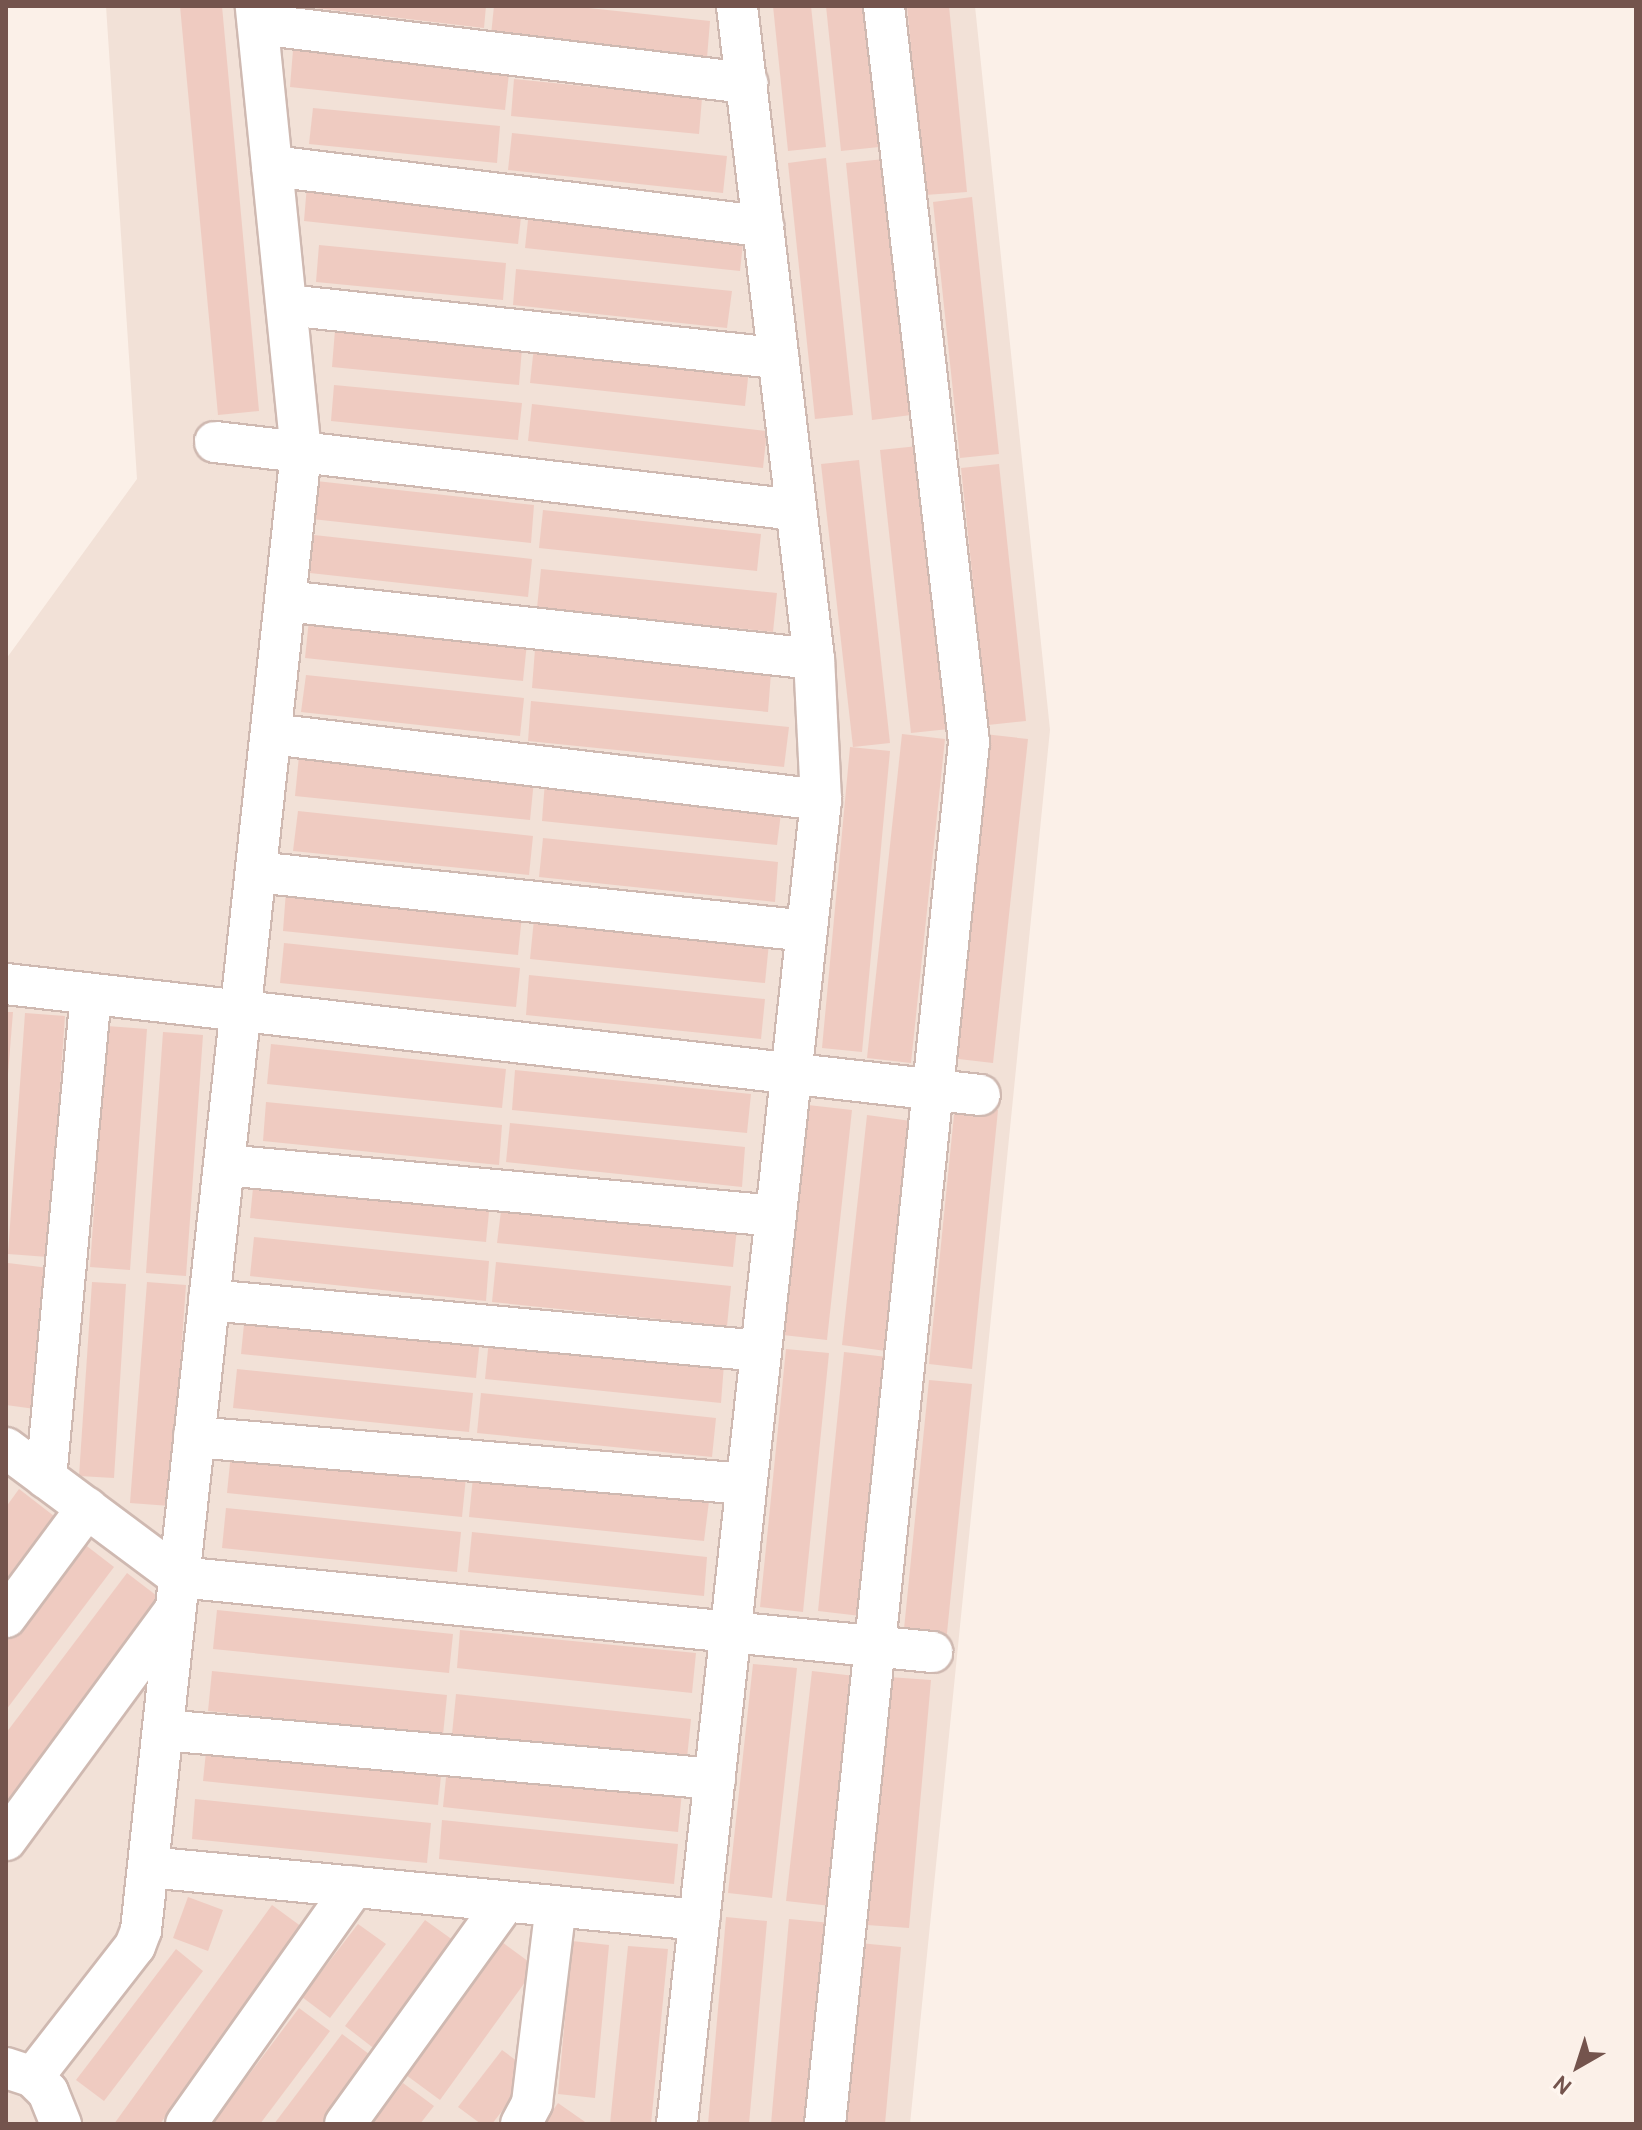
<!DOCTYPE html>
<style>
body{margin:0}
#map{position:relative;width:1642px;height:2130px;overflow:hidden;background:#fbf0e8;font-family:Cabin,sans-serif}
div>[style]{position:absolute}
.residential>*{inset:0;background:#f2e1d7}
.building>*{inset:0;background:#efcbc1}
.roads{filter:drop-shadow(2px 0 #cfb9b1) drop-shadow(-2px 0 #cfb9b1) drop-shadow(0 2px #cfb9b1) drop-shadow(0 -2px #cfb9b1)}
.street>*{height:40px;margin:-20px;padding:0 20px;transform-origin:20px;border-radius:20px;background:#fff}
span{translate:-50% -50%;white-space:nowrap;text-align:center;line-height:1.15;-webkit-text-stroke:8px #fef5ee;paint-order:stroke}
.frame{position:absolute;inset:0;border:8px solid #74544d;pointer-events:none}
.north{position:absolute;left:1538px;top:2026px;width:80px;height:80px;-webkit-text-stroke:6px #fef5ee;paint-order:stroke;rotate:219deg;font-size:22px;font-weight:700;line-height:32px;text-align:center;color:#74544d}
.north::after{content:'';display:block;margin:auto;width:28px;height:36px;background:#74544d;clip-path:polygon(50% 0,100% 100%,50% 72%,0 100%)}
</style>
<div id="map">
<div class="residential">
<i style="clip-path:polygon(106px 6px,975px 6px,1050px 730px,910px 2124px,6px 2124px,6px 659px,137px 479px)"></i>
</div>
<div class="building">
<i style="clip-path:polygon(180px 6px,222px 6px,259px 411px,218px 415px)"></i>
<i style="clip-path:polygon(298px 6px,486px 6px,484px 28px)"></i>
<i style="clip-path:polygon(494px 6px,570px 6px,710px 21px,707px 58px,491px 35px)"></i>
<i style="clip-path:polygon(773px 6px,811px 6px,826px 147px,788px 151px)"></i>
<i style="clip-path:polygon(826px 6px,864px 6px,879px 147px,841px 151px)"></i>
<i style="clip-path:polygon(907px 6px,949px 6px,967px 192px,925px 195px)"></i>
<i style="clip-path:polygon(293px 50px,509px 73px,505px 110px,290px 87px)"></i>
<i style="clip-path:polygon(514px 79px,702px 98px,699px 134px,511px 116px)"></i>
<i style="clip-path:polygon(313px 108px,500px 126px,497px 163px,309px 144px)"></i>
<i style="clip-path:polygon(512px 133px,727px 156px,723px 193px,508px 170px)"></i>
<i style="clip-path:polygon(826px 158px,853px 415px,815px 419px,788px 163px)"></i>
<i style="clip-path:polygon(884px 159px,911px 415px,872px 420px,846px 163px)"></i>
<i style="clip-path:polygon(307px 185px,522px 208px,518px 244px,304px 221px)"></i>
<i style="clip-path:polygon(972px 197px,999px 454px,960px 458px,933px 202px)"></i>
<i style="clip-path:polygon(529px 211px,744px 234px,740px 271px,525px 248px)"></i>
<i style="clip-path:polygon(319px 245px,506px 263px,503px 300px,316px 282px)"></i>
<i style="clip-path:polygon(516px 269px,732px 291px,727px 328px,513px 305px)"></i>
<i style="clip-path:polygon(335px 330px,522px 348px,519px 385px,332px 367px)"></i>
<i style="clip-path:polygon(534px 347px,749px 369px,745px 406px,530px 383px)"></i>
<i style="clip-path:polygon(334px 385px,522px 403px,518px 440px,331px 421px)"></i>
<i style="clip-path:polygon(532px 404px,767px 431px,763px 468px,528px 441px)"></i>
<i style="clip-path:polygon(918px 446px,949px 729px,911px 733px,880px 450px)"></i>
<i style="clip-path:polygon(859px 460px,890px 743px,853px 747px,821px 464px)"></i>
<i style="clip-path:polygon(999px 464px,1026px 721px,988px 725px,961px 468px)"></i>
<i style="clip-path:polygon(316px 481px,534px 505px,531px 543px,312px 519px)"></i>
<i style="clip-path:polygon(543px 510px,761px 534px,757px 571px,539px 548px)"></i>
<i style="clip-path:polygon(314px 535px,532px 559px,528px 597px,310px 573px)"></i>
<i style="clip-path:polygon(541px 569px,777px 593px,773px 632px,537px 608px)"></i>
<i style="clip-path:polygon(309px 620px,527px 643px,523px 681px,305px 658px)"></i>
<i style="clip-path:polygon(535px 649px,771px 673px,768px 712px,532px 688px)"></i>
<i style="clip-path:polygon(306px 675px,524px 698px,520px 736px,301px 712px)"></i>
<i style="clip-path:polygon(531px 701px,789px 727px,784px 767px,528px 741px)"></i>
<i style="clip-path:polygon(902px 734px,945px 739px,911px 1063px,867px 1058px)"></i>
<i style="clip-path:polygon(984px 734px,1028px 739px,993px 1063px,950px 1058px)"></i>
<i style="clip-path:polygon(850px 747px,890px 751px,862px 1052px,822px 1048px)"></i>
<i style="clip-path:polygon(299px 756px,534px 780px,530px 820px,295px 796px)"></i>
<i style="clip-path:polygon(545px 781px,782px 805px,777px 845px,542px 821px)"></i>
<i style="clip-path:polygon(298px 811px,533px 836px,529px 875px,293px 851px)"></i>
<i style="clip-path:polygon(543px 838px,778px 862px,775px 902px,539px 877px)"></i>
<i style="clip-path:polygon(286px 891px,522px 915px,518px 955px,283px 931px)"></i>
<i style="clip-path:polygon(534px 919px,769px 943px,765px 983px,530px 959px)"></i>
<i style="clip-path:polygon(284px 943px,520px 968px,516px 1007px,280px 983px)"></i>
<i style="clip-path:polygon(529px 975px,765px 999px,761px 1039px,526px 1015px)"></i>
<i style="clip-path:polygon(6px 1012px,13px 1012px,8px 1074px,6px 1074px)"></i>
<i style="clip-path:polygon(25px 1013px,65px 1016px,48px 1257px,8px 1254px)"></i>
<i style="clip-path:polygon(107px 1026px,147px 1029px,130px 1270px,90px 1267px)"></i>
<i style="clip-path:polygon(163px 1032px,203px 1035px,186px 1276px,146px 1273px)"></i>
<i style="clip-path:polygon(271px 1044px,506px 1069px,502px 1108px,267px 1084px)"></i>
<i style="clip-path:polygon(515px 1070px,751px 1094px,747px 1133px,512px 1110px)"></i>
<i style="clip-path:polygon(266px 1102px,502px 1125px,499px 1165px,263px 1141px)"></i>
<i style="clip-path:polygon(808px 1105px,852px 1110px,827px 1340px,783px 1335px)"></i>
<i style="clip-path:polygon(955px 1105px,998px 1110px,972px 1369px,929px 1364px)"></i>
<i style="clip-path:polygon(867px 1115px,911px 1121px,886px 1351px,842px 1345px)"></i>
<i style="clip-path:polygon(510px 1123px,745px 1147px,742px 1187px,506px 1162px)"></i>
<i style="clip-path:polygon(254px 1178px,490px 1202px,486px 1242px,250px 1218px)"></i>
<i style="clip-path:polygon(502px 1203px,737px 1228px,733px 1267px,497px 1243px)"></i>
<i style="clip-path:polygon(254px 1237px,489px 1261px,486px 1301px,250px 1276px)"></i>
<i style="clip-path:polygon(496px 1262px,731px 1286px,727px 1326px,492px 1302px)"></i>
<i style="clip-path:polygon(8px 1263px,49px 1268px,35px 1409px,6px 1405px)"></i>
<i style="clip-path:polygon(92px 1282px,126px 1284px,114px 1478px,79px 1476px)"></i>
<i style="clip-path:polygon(147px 1282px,186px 1285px,170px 1506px,130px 1503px)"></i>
<i style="clip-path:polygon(245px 1314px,480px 1339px,476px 1378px,241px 1354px)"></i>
<i style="clip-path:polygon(489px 1340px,724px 1364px,721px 1403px,485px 1379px)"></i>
<i style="clip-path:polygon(786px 1349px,829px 1353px,803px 1612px,760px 1607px)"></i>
<i style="clip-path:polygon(844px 1352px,887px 1357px,861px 1616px,818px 1611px)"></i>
<i style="clip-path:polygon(237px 1369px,473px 1393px,469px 1432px,233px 1408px)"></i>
<i style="clip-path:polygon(929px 1380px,972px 1384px,946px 1643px,903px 1639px)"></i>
<i style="clip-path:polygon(481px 1393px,716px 1418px,712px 1457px,477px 1433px)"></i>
<i style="clip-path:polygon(231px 1453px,466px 1477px,462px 1517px,227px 1493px)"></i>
<i style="clip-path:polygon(473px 1477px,709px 1501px,704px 1541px,469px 1517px)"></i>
<i style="clip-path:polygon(19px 1489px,54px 1516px,6px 1579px,6px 1507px)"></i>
<i style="clip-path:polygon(226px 1508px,461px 1532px,457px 1572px,222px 1548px)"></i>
<i style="clip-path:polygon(472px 1532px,707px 1557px,704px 1596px,468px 1572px)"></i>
<i style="clip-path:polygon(79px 1540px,114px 1567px,6px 1710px,6px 1637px)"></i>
<i style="clip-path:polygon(127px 1573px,161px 1599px,6px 1806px,6px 1733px)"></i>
<i style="clip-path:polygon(217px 1610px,453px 1634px,449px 1673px,213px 1649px)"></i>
<i style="clip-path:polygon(460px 1630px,696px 1653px,692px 1693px,457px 1668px)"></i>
<i style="clip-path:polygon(753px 1664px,797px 1668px,772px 1898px,728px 1893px)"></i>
<i style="clip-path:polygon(212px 1671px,447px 1695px,443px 1735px,208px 1711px)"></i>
<i style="clip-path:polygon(812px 1671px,855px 1676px,831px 1906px,786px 1901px)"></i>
<i style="clip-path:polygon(889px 1677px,931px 1680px,909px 1928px,867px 1925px)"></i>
<i style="clip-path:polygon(456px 1694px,691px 1719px,687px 1758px,452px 1734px)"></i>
<i style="clip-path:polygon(207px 1742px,442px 1766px,438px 1805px,203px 1781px)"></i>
<i style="clip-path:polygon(447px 1768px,682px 1792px,678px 1832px,443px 1807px)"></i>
<i style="clip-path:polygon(195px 1799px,431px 1823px,427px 1863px,192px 1839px)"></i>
<i style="clip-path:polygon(442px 1820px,678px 1844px,674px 1884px,439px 1859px)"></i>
<i style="clip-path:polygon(188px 1897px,223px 1910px,208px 1951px,173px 1938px)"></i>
<i style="clip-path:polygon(272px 1905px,302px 1927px,160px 2124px,114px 2124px)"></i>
<i style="clip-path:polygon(726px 1917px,767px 1921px,749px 2124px,708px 2124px)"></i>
<i style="clip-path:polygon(789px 1919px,831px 1923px,813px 2124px,771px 2124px)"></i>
<i style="clip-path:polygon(425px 1920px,457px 1943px,376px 2050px,345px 2026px)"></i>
<i style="clip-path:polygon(358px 1924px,386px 1944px,330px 2018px,302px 1997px)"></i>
<i style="clip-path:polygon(572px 1941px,609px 1945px,595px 2098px,558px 2094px)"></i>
<i style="clip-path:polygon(502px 1942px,536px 1967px,440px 2100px,406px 2075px)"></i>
<i style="clip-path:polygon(859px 1943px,901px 1947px,885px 2124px,844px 2124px)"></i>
<i style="clip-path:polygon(628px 1946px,668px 1949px,651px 2124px,610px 2124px)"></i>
<i style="clip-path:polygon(176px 1949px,203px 1971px,104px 2101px,76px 2080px)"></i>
<i style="clip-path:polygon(299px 2008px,330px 2031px,260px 2124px,212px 2124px)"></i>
<i style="clip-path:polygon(342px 2034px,373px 2057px,322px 2124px,274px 2124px)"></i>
<i style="clip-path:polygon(502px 2050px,532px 2072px,492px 2124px,481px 2124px,458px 2107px)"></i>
<i style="clip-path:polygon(403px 2083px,434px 2106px,420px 2124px,372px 2124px)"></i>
<i style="clip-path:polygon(558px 2103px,588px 2124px,543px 2124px)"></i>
</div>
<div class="roads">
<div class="street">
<i style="left:258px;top:24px;width:493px;rotate:6.9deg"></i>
<i style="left:272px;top:166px;width:495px;rotate:7deg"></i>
<i style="left:287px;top:305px;width:494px;rotate:6.2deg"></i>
<i style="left:215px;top:442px;width:585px;rotate:6.68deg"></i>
<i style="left:285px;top:601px;width:532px;rotate:6.26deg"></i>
<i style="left:271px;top:734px;width:554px;rotate:6.84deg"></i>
<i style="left:256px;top:872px;width:554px;rotate:6.11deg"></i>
<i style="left:6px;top:984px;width:980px;rotate:6.5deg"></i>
<i style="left:224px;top:1165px;width:554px;rotate:5.28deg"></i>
<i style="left:209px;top:1300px;width:554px;rotate:5.28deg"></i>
<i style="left:194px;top:1437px;width:554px;rotate:4.87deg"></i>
<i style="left:6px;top:1448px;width:216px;rotate:36.7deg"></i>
<i style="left:179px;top:1577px;width:757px;rotate:5.69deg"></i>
<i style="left:46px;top:1478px;width:484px;rotate:-84.7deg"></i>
<i style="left:6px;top:1617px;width:136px;rotate:-53.4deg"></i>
<i style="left:163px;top:1730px;width:554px;rotate:5.07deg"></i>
<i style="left:6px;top:1840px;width:284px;rotate:-53.7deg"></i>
<i style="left:148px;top:1867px;width:554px;rotate:5.49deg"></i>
<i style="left:6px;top:2068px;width:28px;rotate:18deg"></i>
<i style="left:33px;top:2077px;width:21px;rotate:45deg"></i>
<i style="left:48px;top:2092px;width:35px;rotate:68deg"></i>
<i style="left:33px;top:2077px;width:166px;rotate:-52.1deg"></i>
<i style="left:135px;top:1946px;width:17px;rotate:-69deg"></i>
<i style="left:141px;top:1930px;width:1487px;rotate:-83.82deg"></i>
<i style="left:301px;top:452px;width:448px;rotate:-95.8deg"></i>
<i style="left:186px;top:2124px;width:291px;rotate:-54.7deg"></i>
<i style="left:345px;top:2124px;width:274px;rotate:-54.2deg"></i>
<i style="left:521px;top:2124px;width:24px;rotate:-62deg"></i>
<i style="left:532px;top:2103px;width:198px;rotate:-83.1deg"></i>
<i style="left:677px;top:2124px;width:1332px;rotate:-83.79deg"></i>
<i style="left:821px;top:800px;width:141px;rotate:-92.8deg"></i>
<i style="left:814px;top:659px;width:658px;rotate:-96.73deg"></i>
<i style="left:825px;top:2124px;width:1389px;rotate:-84.05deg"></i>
<i style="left:969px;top:742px;width:741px;rotate:-96.59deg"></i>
</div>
</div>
<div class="frame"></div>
<div class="north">N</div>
</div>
